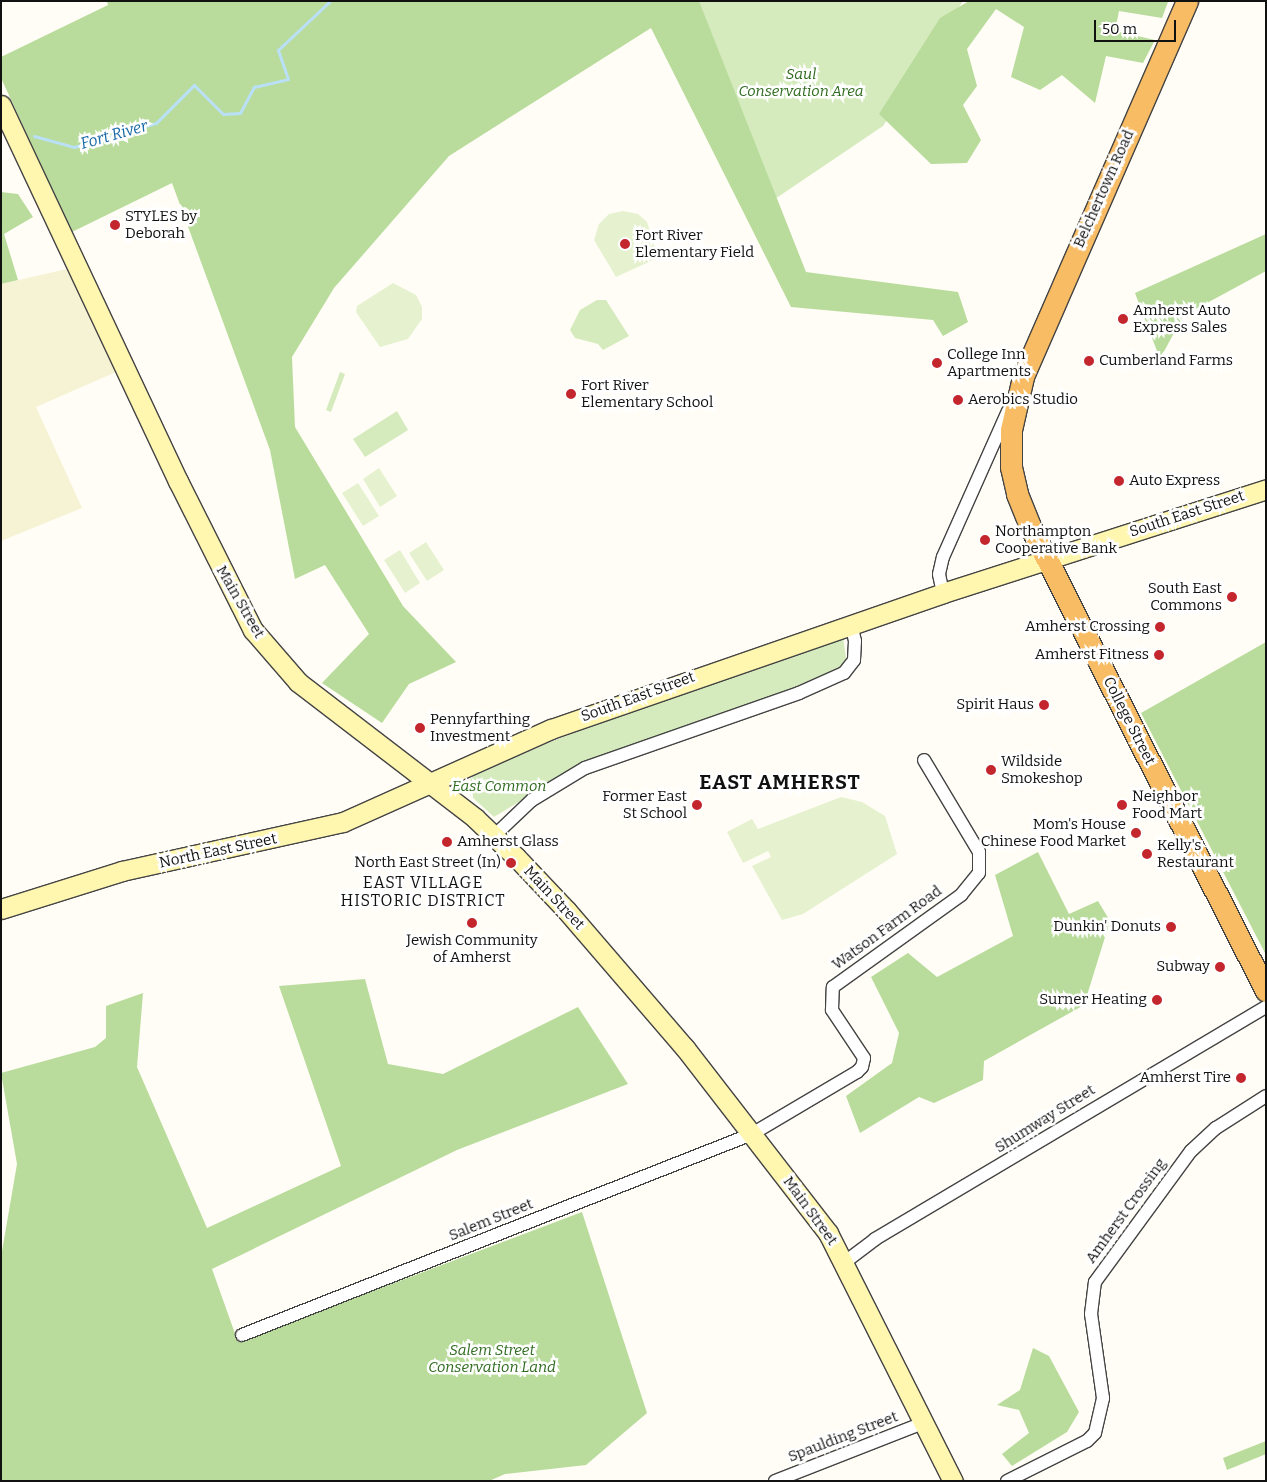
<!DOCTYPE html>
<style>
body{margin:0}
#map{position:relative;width:1267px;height:1482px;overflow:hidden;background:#fffdf5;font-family:Bitter,serif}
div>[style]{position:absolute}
.farmland>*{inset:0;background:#f6f3d4}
.green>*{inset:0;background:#d5ebbd}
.forest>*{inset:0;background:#b9dc9c}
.pitch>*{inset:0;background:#e6f2cf}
.stream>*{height:3px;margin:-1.5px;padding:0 1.5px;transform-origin:1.5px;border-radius:1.5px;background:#b9e0f7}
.roads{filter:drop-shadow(1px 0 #444) drop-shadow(-1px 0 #444) drop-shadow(0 1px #444) drop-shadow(0 -1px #444)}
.minor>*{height:12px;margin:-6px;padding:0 6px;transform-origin:6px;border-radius:6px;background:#fff}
.secondary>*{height:19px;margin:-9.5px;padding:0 9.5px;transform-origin:9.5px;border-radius:9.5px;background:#fff6b0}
.trunk>*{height:21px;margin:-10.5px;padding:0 10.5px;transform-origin:10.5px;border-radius:10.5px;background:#f7bc64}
.dots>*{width:14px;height:14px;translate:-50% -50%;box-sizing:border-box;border:2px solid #fff;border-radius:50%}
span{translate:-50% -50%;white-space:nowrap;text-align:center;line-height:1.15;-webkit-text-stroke:5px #fff;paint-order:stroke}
.park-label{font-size:15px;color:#2f6b1f;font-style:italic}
.street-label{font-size:15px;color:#111}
.poi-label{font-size:15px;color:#111}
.left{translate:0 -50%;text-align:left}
.right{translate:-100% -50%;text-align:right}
.water-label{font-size:16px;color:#1768a6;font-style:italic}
.neighbourhood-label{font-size:16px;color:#111;letter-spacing:1px}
.district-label{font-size:20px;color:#111;font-weight:700;letter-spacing:1px}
.frame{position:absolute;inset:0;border:2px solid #111;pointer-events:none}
.scale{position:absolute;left:1094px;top:20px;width:82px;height:22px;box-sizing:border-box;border:2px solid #111;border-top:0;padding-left:6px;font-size:15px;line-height:18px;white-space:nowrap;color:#111;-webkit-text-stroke:4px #fff;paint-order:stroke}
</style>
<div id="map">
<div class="farmland">
<i style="clip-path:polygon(67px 269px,116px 372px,36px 407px,82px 508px,1px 541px,1px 284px)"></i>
</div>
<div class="green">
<i style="clip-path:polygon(662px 1px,963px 1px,883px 126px,763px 207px)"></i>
<i style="clip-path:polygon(597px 300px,606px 300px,629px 336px,603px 350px,598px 344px,575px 338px,570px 330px,580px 310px)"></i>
<i style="clip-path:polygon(340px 372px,345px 374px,331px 412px,326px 410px)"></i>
<i style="clip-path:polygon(397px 411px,408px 430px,365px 457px,353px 439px)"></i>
<i style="clip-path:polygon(843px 637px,846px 658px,839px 670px,827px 678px,543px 787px,494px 817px,470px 795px,469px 781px,480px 769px,628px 712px)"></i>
</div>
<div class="forest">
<i style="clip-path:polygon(107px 1px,699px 1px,806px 272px,958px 292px,968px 322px,943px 336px,933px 320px,791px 307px,651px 28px,449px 156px,334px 288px,292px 357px,295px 427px,403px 606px,456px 662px,409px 684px,382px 723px,322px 683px,369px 634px,325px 565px,295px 579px,270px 450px,172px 183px,72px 232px,1px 78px,1px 57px,108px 5px)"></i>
<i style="clip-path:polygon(969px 1px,1167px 1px,1168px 2px,1162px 18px,1119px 11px,1115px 31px,1155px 40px,1143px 63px,1106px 56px,1095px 103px,1062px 75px,1040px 90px,1011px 77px,1024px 27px,996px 9px,967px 49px,977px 86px,963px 105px,981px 140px,967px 163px,931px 164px,879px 114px,940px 18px)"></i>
<i style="clip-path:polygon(1px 192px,18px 194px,33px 217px,4px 234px,18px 280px,1px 284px)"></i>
<i style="clip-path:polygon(1266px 234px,1266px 271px,1183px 316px,1160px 359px,1135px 293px)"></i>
<i style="clip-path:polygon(1266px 642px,1266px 955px,1141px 713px)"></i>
<i style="clip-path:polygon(1038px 852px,1069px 914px,1098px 901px,1110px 921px,1084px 1005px,984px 1061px,983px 1080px,934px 1103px,919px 1097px,860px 1133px,846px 1096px,892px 1063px,899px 1033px,871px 977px,908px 953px,937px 977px,1013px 936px,995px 875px)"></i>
<i style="clip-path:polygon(365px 979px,388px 1064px,443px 1074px,578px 1007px,628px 1084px,457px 1150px,212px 1269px,238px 1342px,582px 1212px,647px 1413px,586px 1465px,505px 1474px,489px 1481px,1px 1481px,1px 1257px,17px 1164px,1px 1073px,95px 1047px,106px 1038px,106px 1006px,143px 993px,137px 1067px,207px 1228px,341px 1166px,279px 986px)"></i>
<i style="clip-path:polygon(1033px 1348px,1049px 1356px,1079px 1412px,1067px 1432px,1012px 1466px,1002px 1454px,1029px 1433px,1019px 1410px,997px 1405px,1020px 1390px)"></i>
<i style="clip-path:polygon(1266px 1441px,1266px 1454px,1227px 1470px,1223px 1458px)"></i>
</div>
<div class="pitch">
<i style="clip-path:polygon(623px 211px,638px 214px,647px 222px,655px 248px,651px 261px,616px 277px,594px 240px,599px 224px,609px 214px)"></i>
<i style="clip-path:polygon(393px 283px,416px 295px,422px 307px,422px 319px,408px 339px,380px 347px,356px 312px,357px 306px)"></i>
<i style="clip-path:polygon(379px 468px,397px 496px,380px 507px,363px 479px)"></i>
<i style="clip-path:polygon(358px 483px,379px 516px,363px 526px,342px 493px)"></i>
<i style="clip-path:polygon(426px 542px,444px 570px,427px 581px,409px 553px)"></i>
<i style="clip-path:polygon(400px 550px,420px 583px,405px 593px,384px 560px)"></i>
<i style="clip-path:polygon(841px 797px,862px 802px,885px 816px,897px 854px,803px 914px,782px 920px,752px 866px,771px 857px,768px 851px,743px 863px,727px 832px,752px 819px,758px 829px)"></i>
</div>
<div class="stream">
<i style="left:34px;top:136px;width:41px;rotate:15.4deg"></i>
<i style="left:74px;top:147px;width:85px;rotate:-16.3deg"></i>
<i style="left:156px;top:123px;width:54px;rotate:-45deg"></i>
<i style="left:194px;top:85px;width:41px;rotate:45deg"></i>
<i style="left:223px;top:114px;width:17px;rotate:-3deg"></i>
<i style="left:240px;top:113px;width:30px;rotate:-62deg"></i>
<i style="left:254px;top:87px;width:35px;rotate:-13deg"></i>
<i style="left:288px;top:79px;width:31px;rotate:-109deg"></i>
<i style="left:278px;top:50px;width:71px;rotate:-43.3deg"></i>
</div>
<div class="roads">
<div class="minor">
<i style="left:943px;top:593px;width:19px;rotate:-102deg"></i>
<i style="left:939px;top:574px;width:17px;rotate:-77deg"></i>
<i style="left:943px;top:557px;width:160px;rotate:-66deg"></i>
<i style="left:494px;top:836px;width:52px;rotate:-43.5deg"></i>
<i style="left:532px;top:800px;width:62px;rotate:-31.1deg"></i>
<i style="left:585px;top:768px;width:227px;rotate:-19.3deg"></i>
<i style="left:799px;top:693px;width:49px;rotate:-24deg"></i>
<i style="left:844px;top:673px;width:16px;rotate:-52deg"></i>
<i style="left:854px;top:660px;width:19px;rotate:-87deg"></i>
<i style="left:855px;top:641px;width:17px;rotate:-103deg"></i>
<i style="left:845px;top:1262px;width:38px;rotate:-37deg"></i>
<i style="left:875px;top:1239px;width:455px;rotate:-30.7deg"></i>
<i style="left:242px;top:1335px;width:548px;rotate:-21.51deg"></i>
<i style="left:752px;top:1134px;width:122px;rotate:-30.6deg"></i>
<i style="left:857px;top:1072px;width:7px;rotate:-45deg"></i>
<i style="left:862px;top:1067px;width:9px;rotate:-77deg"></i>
<i style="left:864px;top:1058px;width:58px;rotate:-123.7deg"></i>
<i style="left:832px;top:1010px;width:23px;rotate:-88deg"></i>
<i style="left:833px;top:987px;width:158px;rotate:-35.7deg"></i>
<i style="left:961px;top:895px;width:28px;rotate:-51deg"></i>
<i style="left:979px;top:873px;width:21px;rotate:-90deg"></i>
<i style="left:979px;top:852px;width:107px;rotate:-120.9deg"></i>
<i style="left:775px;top:1481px;width:159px;rotate:-21.4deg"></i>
<i style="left:1007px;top:1481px;width:89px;rotate:-26.6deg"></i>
<i style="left:1087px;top:1441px;width:11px;rotate:-45deg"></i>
<i style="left:1095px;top:1433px;width:36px;rotate:-77deg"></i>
<i style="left:1103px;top:1398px;width:85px;rotate:-98.1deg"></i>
<i style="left:1091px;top:1314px;width:32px;rotate:-83deg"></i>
<i style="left:1095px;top:1282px;width:162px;rotate:-53.8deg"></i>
<i style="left:1191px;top:1151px;width:34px;rotate:-43deg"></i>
<i style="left:1216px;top:1128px;width:59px;rotate:-32.6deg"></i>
</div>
<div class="secondary">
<i style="left:1px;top:105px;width:416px;rotate:64.8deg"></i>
<i style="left:178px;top:481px;width:167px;rotate:63.3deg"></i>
<i style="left:253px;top:630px;width:69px;rotate:49.1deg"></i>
<i style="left:298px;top:682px;width:223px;rotate:37.5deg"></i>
<i style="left:475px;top:818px;width:57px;rotate:43.6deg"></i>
<i style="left:516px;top:857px;width:74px;rotate:46.6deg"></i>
<i style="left:567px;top:911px;width:181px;rotate:49.3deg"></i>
<i style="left:685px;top:1048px;width:234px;rotate:52.3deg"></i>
<i style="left:828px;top:1233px;width:278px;rotate:63.3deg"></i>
<i style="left:1px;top:909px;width:127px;rotate:-17.4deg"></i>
<i style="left:122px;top:871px;width:226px;rotate:-12.5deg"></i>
<i style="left:343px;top:822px;width:228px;rotate:-24.1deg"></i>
<i style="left:551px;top:729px;width:415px;rotate:-19.1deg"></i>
<i style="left:943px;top:593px;width:339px;rotate:-17.8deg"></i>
</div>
<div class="trunk">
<i style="left:1187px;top:1px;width:410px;rotate:113.6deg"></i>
<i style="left:1023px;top:377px;width:54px;rotate:102.8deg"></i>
<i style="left:1011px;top:430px;width:37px;rotate:90deg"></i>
<i style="left:1011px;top:467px;width:28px;rotate:77deg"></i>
<i style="left:1017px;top:494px;width:35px;rotate:68deg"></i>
<i style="left:1030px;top:526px;width:521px;rotate:63.09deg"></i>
</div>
</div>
<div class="dots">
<i style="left:115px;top:225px;background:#c4262e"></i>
<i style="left:625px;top:244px;background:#c4262e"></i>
<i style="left:1123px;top:319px;background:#c4262e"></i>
<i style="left:1089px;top:361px;background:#c4262e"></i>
<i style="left:937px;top:363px;background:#c4262e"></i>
<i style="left:571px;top:394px;background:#c4262e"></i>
<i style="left:958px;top:400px;background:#c4262e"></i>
<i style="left:1119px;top:481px;background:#c4262e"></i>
<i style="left:985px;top:540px;background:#c4262e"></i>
<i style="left:1232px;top:597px;background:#c4262e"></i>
<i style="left:1160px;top:627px;background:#c4262e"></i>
<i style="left:1159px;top:655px;background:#c4262e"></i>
<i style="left:1044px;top:705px;background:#c4262e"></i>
<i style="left:420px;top:728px;background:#c4262e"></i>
<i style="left:991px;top:770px;background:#c4262e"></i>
<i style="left:697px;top:805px;background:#c4262e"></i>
<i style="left:1122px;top:805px;background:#c4262e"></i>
<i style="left:1136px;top:833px;background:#c4262e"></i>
<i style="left:447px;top:842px;background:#c4262e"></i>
<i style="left:1147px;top:854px;background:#c4262e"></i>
<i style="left:511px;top:863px;background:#c4262e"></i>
<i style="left:472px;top:923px;background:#c4262e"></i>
<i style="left:1171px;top:927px;background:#c4262e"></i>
<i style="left:1220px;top:967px;background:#c4262e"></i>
<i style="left:1157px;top:1000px;background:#c4262e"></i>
<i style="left:1241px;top:1078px;background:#c4262e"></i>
</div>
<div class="park-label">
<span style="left:801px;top:83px">Saul<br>Conservation Area</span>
<span style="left:499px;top:787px">East Common</span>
<span style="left:492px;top:1359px">Salem Street<br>Conservation Land</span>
</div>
<div class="street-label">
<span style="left:1104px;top:189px;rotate:-66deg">Belchertown Road</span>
<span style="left:1187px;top:514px;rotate:-18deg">South East Street</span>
<span style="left:240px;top:602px;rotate:60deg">Main Street</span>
<span style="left:638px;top:697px;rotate:-20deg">South East Street</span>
<span style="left:1129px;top:721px;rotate:63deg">College Street</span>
<span style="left:218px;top:851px;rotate:-12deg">North East Street</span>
<span style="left:554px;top:898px;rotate:47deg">Main Street</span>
<span style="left:887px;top:928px;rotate:-36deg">Watson Farm Road</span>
<span style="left:1045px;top:1119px;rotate:-32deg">Shumway Street</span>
<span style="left:810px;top:1211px;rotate:54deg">Main Street</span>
<span style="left:1126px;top:1211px;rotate:-54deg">Amherst Crossing</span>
<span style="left:491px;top:1220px;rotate:-22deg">Salem Street</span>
<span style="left:843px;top:1437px;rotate:-21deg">Spaulding Street</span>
</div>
<div class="poi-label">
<span class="left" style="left:125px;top:225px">STYLES by<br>Deborah</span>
<span class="left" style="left:635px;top:244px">Fort River<br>Elementary Field</span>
<span class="left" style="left:1133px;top:319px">Amherst Auto<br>Express Sales</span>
<span class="left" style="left:947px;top:363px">College Inn<br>Apartments</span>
<span class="left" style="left:1099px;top:361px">Cumberland Farms</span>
<span class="left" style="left:581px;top:394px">Fort River<br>Elementary School</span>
<span class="left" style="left:968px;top:400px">Aerobics Studio</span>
<span class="left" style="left:1129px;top:481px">Auto Express</span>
<span class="left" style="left:995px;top:540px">Northampton<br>Cooperative Bank</span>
<span class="right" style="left:1222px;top:597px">South East<br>Commons</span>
<span class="right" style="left:1150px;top:627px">Amherst Crossing</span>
<span class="right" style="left:1149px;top:655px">Amherst Fitness</span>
<span class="right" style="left:1034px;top:705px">Spirit Haus</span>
<span class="left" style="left:430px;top:728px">Pennyfarthing<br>Investment</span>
<span class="left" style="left:1001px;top:770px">Wildside<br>Smokeshop</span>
<span class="right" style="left:687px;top:805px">Former East<br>St School</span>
<span class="left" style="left:1132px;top:805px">Neighbor<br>Food Mart</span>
<span class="right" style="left:1126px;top:833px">Mom's House<br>Chinese Food Market</span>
<span class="left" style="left:457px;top:842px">Amherst Glass</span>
<span class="left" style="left:1157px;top:854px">Kelly's<br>Restaurant</span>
<span class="right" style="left:501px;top:863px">North East Street (In)</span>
<span class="right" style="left:1161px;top:927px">Dunkin' Donuts</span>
<span style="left:472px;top:949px">Jewish Community<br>of Amherst</span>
<span class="right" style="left:1210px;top:967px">Subway</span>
<span class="right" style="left:1147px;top:1000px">Surner Heating</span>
<span class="right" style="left:1231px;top:1078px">Amherst Tire</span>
</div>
<div class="water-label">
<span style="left:114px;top:135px;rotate:-16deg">Fort River</span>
</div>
<div class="neighbourhood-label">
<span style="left:423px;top:892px">EAST VILLAGE<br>HISTORIC DISTRICT</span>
</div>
<div class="district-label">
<span style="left:780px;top:782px">EAST AMHERST</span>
</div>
<div class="frame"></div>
<div class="scale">50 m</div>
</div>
